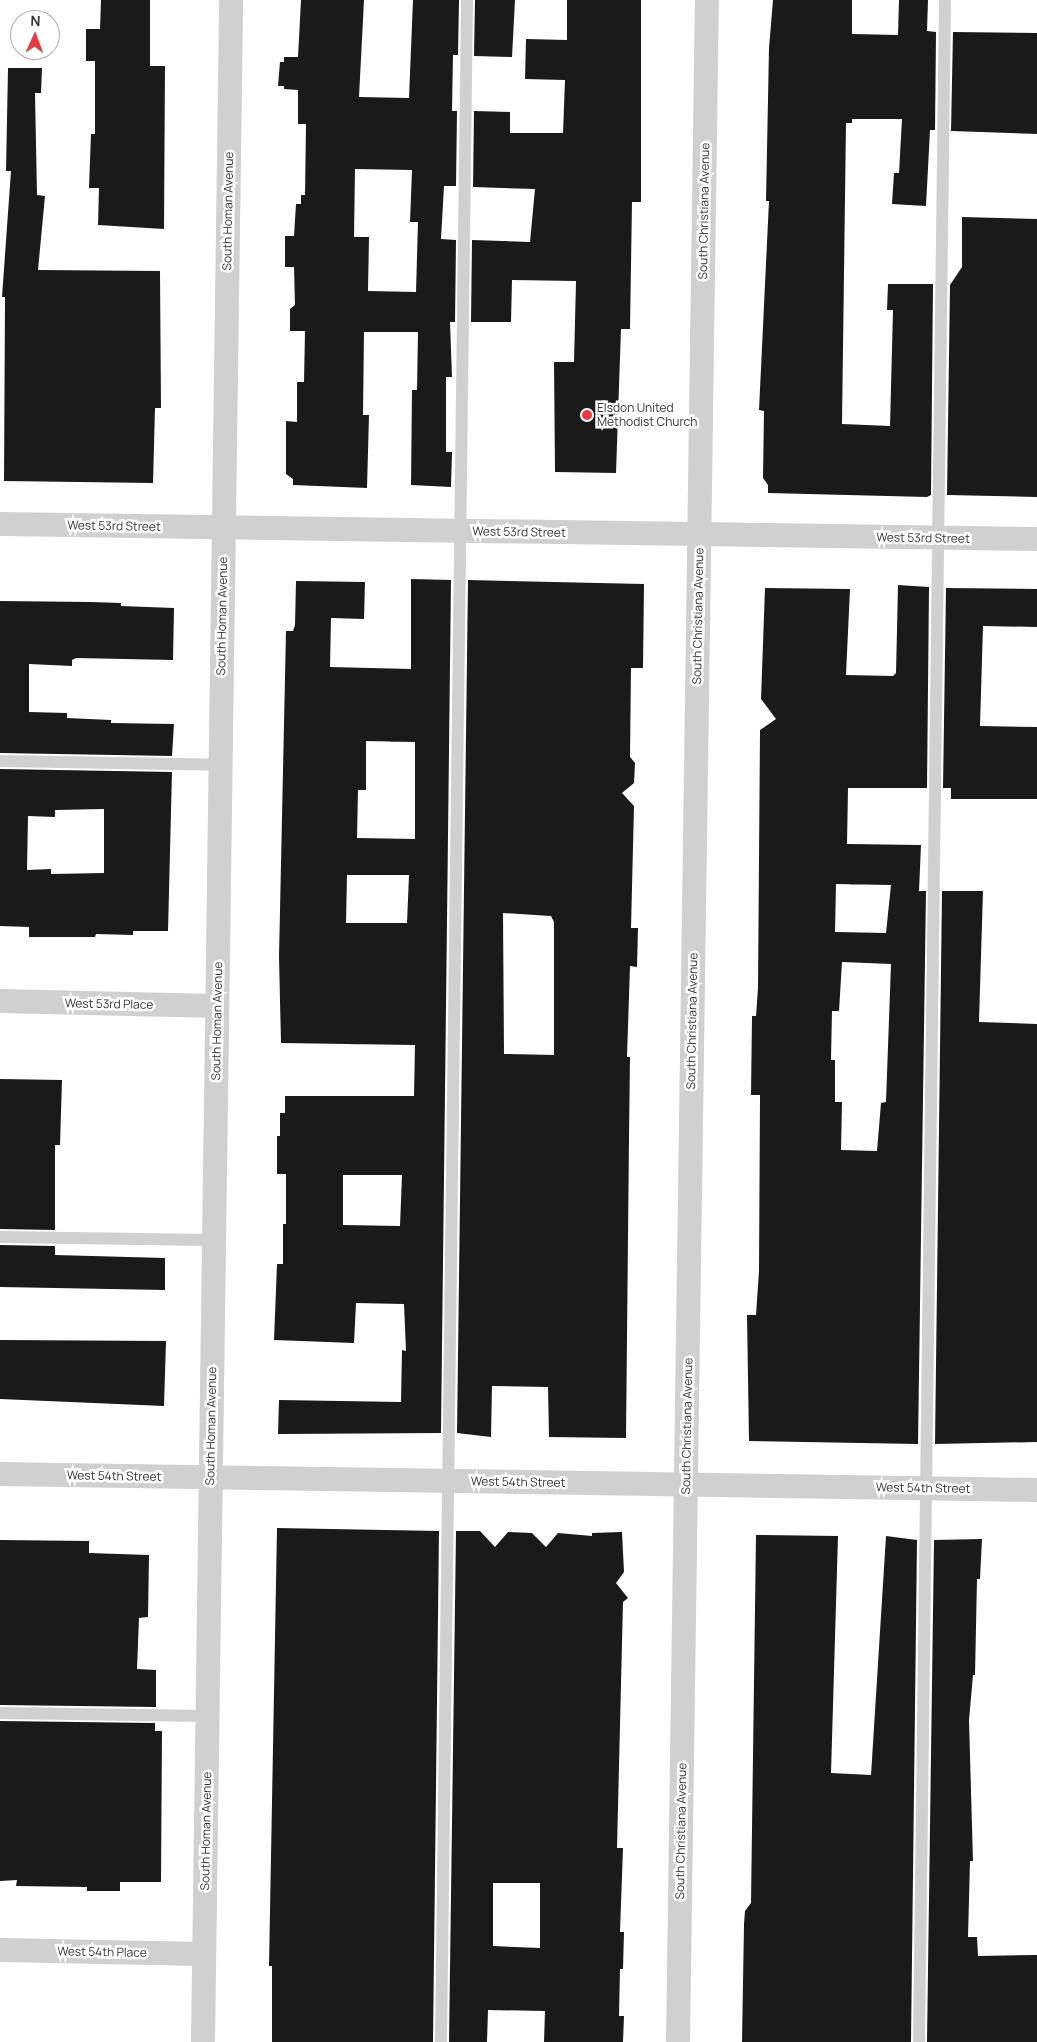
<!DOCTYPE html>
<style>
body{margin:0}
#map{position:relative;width:1037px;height:2042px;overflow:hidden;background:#fff;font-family:Manrope,sans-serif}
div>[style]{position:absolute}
.building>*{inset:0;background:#1a1a1a}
.service>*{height:12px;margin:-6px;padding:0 6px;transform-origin:6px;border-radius:6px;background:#d0d0d0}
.minor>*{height:24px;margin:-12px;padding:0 12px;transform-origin:12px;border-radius:12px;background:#d0d0d0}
.dots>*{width:14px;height:14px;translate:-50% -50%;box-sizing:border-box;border:2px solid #fff;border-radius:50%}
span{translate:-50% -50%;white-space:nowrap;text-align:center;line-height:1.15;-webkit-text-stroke:5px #fff;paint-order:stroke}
.street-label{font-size:12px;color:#333}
.poi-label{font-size:12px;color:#333}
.left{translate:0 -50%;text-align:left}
.north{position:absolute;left:10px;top:10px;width:50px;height:50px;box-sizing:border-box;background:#fff;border:1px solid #adadad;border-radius:50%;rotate:2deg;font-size:14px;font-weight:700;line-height:20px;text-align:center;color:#333}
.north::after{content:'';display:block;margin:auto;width:18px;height:22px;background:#e63946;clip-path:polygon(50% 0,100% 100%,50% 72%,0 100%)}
</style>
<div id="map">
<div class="building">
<i style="clip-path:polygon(101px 0,150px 0,150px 66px,165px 66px,164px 229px,98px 225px,99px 188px,89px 188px,91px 134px,95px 134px,95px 61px,86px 61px,86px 29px,100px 29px)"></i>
<i style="clip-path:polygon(evenodd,301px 0,364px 0,359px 97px,409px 98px,413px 0,459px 0,458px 55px,453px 55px,452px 111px,457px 111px,456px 186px,444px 186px,441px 239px,456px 240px,455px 322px,450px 322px,452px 377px,446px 377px,446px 452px,452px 452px,451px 487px,411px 485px,412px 390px,417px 390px,418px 332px,364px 332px,363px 415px,369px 415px,367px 488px,293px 485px,293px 479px,286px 474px,286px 421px,297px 422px,297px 382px,304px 382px,305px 331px,290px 331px,290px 309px,295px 305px,294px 267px,285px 267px,285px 236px,294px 236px,296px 204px,301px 204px,301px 195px,305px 195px,306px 124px,298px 124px,298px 90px,284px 89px,284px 86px,278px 86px,280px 62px,284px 62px,284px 57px,298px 57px,301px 0,355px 169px,412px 170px,410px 222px,418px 222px,416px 292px,368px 291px,369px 237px,354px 237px,355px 169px)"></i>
<i style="clip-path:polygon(475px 0,515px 0,512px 57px,474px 56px)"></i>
<i style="clip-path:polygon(567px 0,641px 0,641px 202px,632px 202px,630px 329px,621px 329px,616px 473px,555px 472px,554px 362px,574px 362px,576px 281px,512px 280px,511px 322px,471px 322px,472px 240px,530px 242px,535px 189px,473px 187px,474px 111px,510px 112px,510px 133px,563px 133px,565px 80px,525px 79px,526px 39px,567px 40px)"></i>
<i style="clip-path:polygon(773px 0,852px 0,852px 34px,898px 35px,899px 0,928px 0,927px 31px,936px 32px,935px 130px,930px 130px,926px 206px,892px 204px,894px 173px,899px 173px,902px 119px,852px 119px,852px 123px,846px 123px,842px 424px,890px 426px,893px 310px,887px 310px,888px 284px,933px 284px,931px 495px,927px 497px,768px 493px,768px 485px,763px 478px,764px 411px,759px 410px,769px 201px,766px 201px,769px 48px)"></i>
<i style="clip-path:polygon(953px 32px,1037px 33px,1037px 134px,951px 131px)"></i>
<i style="clip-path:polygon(8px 68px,42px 68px,41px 93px,35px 93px,37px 195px,45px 196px,38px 270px,160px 271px,161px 408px,155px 408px,153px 483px,4px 481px,5px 297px,2px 297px,11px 171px,6px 171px)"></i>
<i style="clip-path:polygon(962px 217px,1037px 219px,1037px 497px,947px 495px,950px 285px,962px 267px)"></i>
<i style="clip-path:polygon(evenodd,411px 579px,451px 580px,441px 1433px,278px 1434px,279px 1400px,401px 1402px,402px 1350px,406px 1351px,404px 1304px,356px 1303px,354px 1343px,274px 1340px,277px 1264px,283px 1264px,283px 1224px,286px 1224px,286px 1174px,277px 1174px,277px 1136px,280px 1136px,280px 1113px,285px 1113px,285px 1096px,414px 1096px,415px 1045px,281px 1043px,279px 957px,286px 631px,293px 631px,295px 625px,296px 581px,365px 582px,364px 619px,331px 618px,330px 667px,411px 669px,411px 579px,366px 741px,415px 742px,415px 839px,357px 838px,358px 790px,366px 790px,366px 741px,411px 579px,347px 875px,409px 875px,407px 923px,346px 923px,347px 875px,411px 579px,343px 1175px,402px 1175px,400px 1226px,343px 1225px,343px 1175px)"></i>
<i style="clip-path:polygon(evenodd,468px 580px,644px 584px,643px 668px,631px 668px,630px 757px,635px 763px,634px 783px,622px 793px,634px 806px,631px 928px,638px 928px,637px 967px,630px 966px,627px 1057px,630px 1057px,629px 1138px,626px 1438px,549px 1437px,548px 1387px,492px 1386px,491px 1437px,457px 1433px,468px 580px,503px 913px,551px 916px,554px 922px,554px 1055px,504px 1054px,503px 913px)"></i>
<i style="clip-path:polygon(evenodd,898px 585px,929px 587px,927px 788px,848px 788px,847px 844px,921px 845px,919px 891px,926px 891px,918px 1444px,749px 1441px,747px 1315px,756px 1315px,759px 1271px,760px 1095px,751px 1095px,752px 1016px,756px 1016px,758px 988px,760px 730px,776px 719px,761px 699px,765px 588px,850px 589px,846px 675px,893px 676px,896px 673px,898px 585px,836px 884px,891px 885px,886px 933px,835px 932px,836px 884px,898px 585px,842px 962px,891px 964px,886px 1102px,881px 1103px,877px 1151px,841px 1150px,842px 1102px,835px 1102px,835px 1060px,831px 1060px,832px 1011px,839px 1011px,842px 962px)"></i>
<i style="clip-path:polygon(946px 588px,1037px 589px,1037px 627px,983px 626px,980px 726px,1037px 727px,1037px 799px,951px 799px,951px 788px,943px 788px)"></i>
<i style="clip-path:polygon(0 601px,90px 602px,121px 603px,121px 606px,174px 608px,173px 660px,76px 658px,72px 660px,72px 666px,29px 664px,29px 712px,67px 713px,67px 718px,111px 720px,111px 723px,174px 724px,172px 756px,0 753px)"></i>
<i style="clip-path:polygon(evenodd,0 769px,172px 772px,168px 931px,133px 931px,133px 935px,96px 934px,95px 937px,29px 937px,29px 927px,0 926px,0 769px,104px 809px,104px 873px,51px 874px,51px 869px,27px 870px,28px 816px,55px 817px,55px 810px,104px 809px)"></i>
<i style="clip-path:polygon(942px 891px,983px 891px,979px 1022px,1037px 1024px,1037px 1442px,935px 1444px)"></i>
<i style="clip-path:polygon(0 1079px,62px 1080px,60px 1145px,55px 1145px,55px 1230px,0 1229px)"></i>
<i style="clip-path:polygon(0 1245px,55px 1246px,55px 1255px,165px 1258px,165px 1290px,0 1287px)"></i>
<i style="clip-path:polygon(0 1340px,166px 1341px,164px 1406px,0 1399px)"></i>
<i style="clip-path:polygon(277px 1528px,439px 1531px,433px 2042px,272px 2042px,272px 1966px,269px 1966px)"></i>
<i style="clip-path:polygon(evenodd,456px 1531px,480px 1531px,495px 1547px,508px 1532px,532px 1533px,546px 1547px,558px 1533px,592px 1536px,592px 1533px,622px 1532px,624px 1572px,616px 1583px,628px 1598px,623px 1602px,617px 1848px,623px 1848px,620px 1932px,624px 1932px,623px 1969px,620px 1969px,619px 2016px,624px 2016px,623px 2042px,544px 2042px,545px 2011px,488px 2010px,487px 2042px,449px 2042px,456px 1531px,493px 1883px,540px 1883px,540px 1948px,493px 1946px,493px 1883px)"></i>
<i style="clip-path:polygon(756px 1535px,838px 1536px,831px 1773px,871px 1775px,886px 1536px,917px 1540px,911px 2042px,742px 2042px,744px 1924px,745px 1911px,751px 1903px)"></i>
<i style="clip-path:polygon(982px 1539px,980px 1579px,977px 1579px,975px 1675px,973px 1675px,969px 1720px,973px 1861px,970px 1861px,968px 1937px,977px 1937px,978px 1956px,1037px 1955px,1037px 2042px,927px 2042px,934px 1540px)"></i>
<i style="clip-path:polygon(0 1540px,89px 1541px,89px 1553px,149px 1555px,148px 1617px,139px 1618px,137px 1669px,156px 1670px,156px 1707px,0 1705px)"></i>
<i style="clip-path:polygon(0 1721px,155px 1723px,155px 1731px,162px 1731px,161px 1882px,120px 1882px,120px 1891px,87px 1891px,87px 1887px,16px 1886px,17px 1880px,0 1881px)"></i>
</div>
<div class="service">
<i style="left:0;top:761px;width:220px;rotate:1deg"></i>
<i style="left:0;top:1237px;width:214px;rotate:0.8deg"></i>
<i style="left:0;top:1713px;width:207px;rotate:0.8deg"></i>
<i style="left:441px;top:2042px;width:2042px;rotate:-89.27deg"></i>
<i style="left:919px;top:2042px;width:2042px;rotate:-89.27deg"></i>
</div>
<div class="minor">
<i style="left:0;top:524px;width:1037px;rotate:0.83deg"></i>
<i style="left:0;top:1001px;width:217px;rotate:1.3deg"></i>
<i style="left:0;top:1474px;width:1037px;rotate:0.88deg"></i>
<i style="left:0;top:1950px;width:204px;rotate:1.1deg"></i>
<i style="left:203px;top:2042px;width:2042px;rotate:-89.21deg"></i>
<i style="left:678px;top:2042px;width:2042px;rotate:-89.19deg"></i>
</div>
<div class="dots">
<i style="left:587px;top:415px;background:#e63946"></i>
</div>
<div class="street-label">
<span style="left:228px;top:211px;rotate:-89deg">South Homan Avenue</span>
<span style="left:704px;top:211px;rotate:-89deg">South Christiana Avenue</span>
<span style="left:114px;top:526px;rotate:1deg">West 53rd Street</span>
<span style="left:519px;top:532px;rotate:1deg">West 53rd Street</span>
<span style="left:923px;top:538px;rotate:1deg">West 53rd Street</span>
<span style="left:222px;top:616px;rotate:-89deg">South Homan Avenue</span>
<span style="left:698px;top:616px;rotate:-89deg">South Christiana Avenue</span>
<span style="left:109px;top:1004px;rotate:1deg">West 53rd Place</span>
<span style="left:217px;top:1021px;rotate:-89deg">South Homan Avenue</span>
<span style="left:692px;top:1021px;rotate:-89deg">South Christiana Avenue</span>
<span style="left:211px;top:1426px;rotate:-89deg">South Homan Avenue</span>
<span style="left:687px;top:1426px;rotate:-89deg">South Christiana Avenue</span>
<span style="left:114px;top:1476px;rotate:1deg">West 54th Street</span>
<span style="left:518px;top:1482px;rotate:1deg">West 54th Street</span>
<span style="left:923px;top:1488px;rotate:1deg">West 54th Street</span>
<span style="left:206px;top:1831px;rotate:-89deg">South Homan Avenue</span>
<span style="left:681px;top:1831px;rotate:-89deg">South Christiana Avenue</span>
<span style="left:102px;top:1952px;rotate:1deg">West 54th Place</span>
</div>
<div class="poi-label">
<span class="left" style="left:597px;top:415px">Elsdon United<br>Methodist Church</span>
</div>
<div class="north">N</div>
</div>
